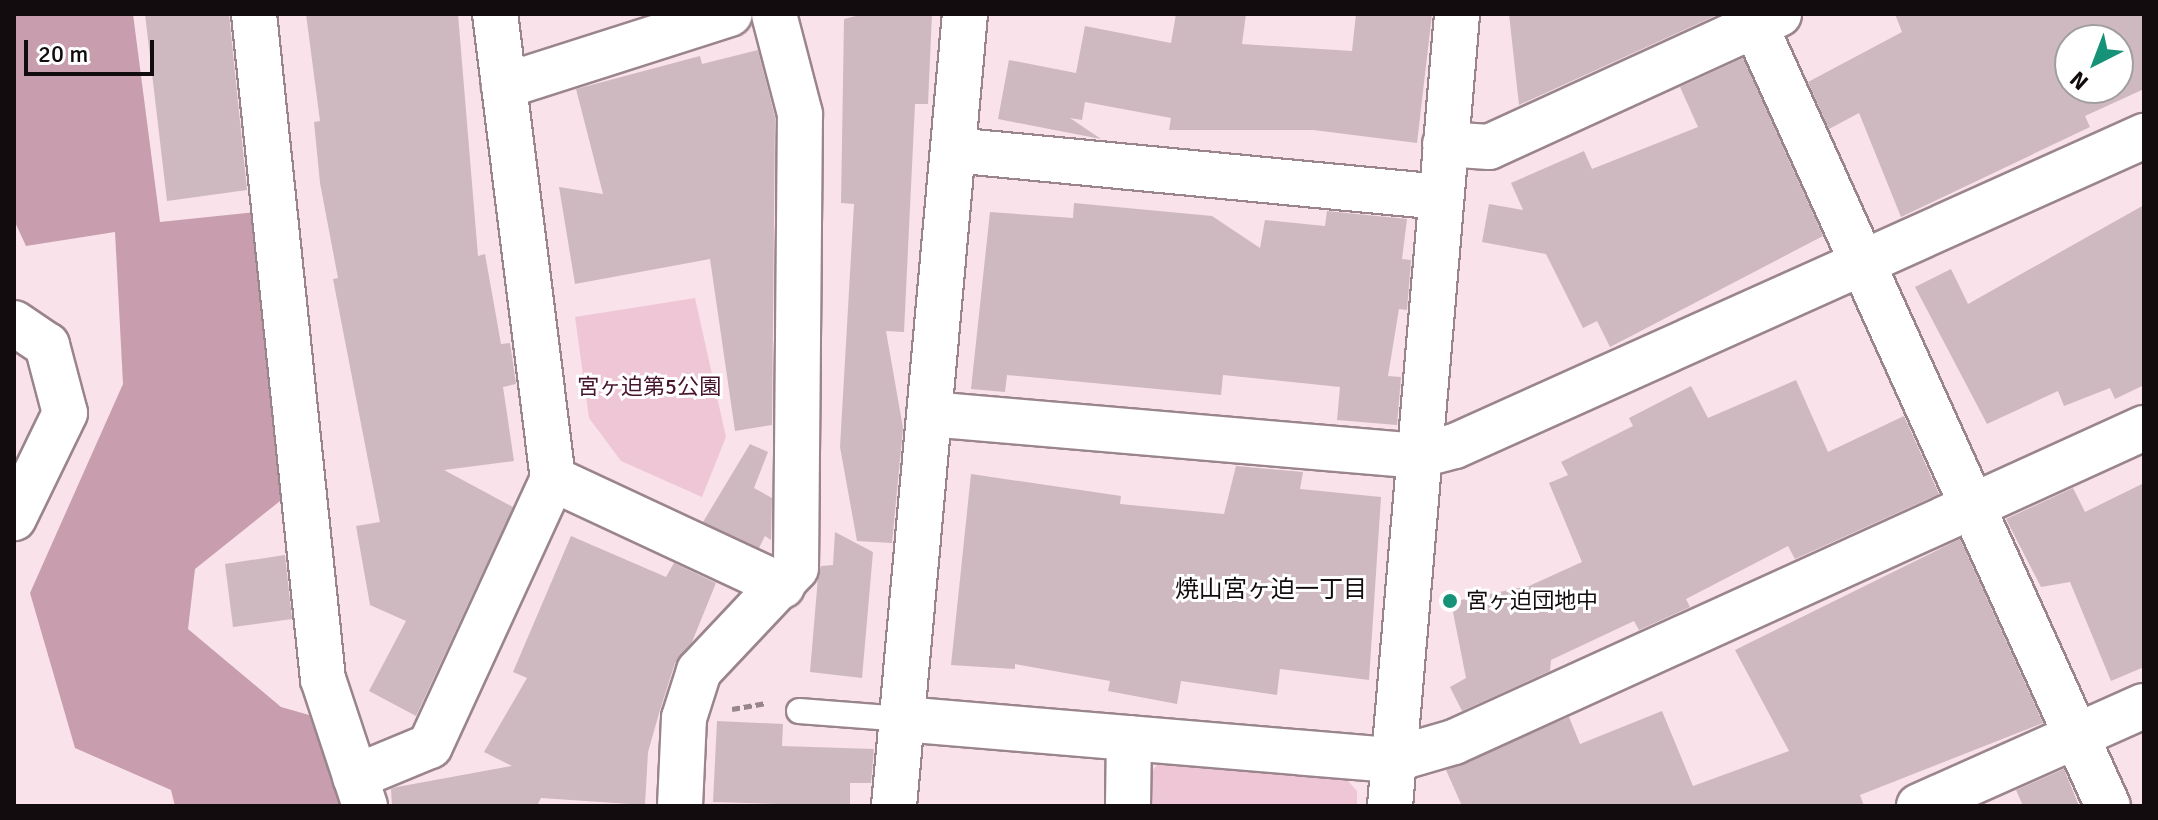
<!DOCTYPE html>
<meta charset="utf-8">
<style>
body{margin:0}
#map{position:relative;width:2158px;height:820px;overflow:hidden;background:#f9e2ea;font-family:Signika,"Noto Sans JP",sans-serif}
div>[style]{position:absolute}
.green>*{inset:0;background:#eec6d5}
.forest>*{inset:0;background:#c89eae}
.building>*{inset:0;background:#cfb9c1}
.path>*{height:5px;margin-top:-2.5px;transform-origin:0;background:repeating-linear-gradient(90deg,#96868c 0 8px,transparent 0 12px)}
.roads{filter:drop-shadow(2px 0 #9a858d) drop-shadow(-2px 0 #9a858d) drop-shadow(0 2px #9a858d) drop-shadow(0 -2px #9a858d)}
.lane>*{height:24px;margin:-12px;padding:0 12px;transform-origin:12px;border-radius:12px;background:#fff}
.street>*{height:44px;margin:-22px;padding:0 22px;transform-origin:22px;border-radius:22px;background:#fff}
.secondary>*{height:44px;margin:-22px;padding:0 22px;transform-origin:22px;border-radius:22px;background:#fff}
.dots>*{width:22px;height:22px;translate:-50% -50%;box-sizing:border-box;border:4px solid #fff;border-radius:50%}
span{translate:-50% -50%;white-space:nowrap;text-align:center;line-height:1.15;-webkit-text-stroke:6px #fff;paint-order:stroke}
.park-label{font-size:22px;color:#47142d}
.poi-label{font-size:22px;color:#130c0f}
.left{translate:0 -50%;text-align:left}
.neighbourhood-label{font-size:24px;color:#130c0f}
.frame{position:absolute;inset:0;border:16px solid #130c0f;pointer-events:none}
.north{position:absolute;left:2054px;top:24px;width:80px;height:80px;box-sizing:border-box;background:#fff;border:2px solid #a19e9f;border-radius:50%;rotate:222deg;font-size:22px;font-weight:700;line-height:32px;text-align:center;color:#130c0f}
.north::after{content:'';display:block;margin:auto;width:28px;height:36px;background:#169279;clip-path:polygon(50% 0,100% 100%,50% 72%,0 100%)}
.scale{position:absolute;left:24px;top:40px;width:130px;height:36px;box-sizing:border-box;border:4px solid #130c0f;border-top:0;padding-left:10px;font-size:24px;line-height:28px;white-space:nowrap;color:#130c0f;-webkit-text-stroke:6px #fff;paint-order:stroke}
</style>
<div id="map">
<div class="green">
<i style="clip-path:polygon(695px 298px,726px 437px,702px 497px,621px 461px,589px 418px,575px 317px)"></i>
<i style="clip-path:polygon(1162px 760px,1338px 770px,1357px 791px,1357px 806px,1147px 806px,1146px 777px)"></i>
</div>
<div class="forest">
<i style="clip-path:polygon(14px 14px,133px 14px,160px 222px,256px 212px,285px 497px,195px 569px,188px 629px,281px 707px,309px 715px,343px 806px,175px 806px,171px 790px,75px 748px,30px 593px,123px 384px,115px 232px,26px 246px,14px 220px)"></i>
</div>
<div class="building">
<i style="clip-path:polygon(145px 14px,229px 14px,247px 190px,167px 201px)"></i>
<i style="clip-path:polygon(306px 14px,458px 14px,478px 256px,485px 254px,501px 344px,510px 343px,513px 363px,516px 384px,503px 387px,514px 461px,444px 470px,513px 507px,416px 716px,369px 691px,406px 621px,370px 605px,356px 526px,380px 522px,333px 279px,338px 278px,320px 183px,314px 122px,320px 121px)"></i>
<i style="clip-path:polygon(864px 14px,932px 14px,928px 104px,915px 104px,904px 332px,886px 331px,903px 428px,892px 543px,857px 541px,840px 447px,854px 204px,841px 203px,844px 19px)"></i>
<i style="clip-path:polygon(1176px 14px,1246px 14px,1242px 44px,1352px 51px,1356px 14px,1432px 14px,1417px 143px,1313px 130px,1169px 130px,1171px 118px,1085px 102px,1082px 120px,1070px 118px,1101px 139px,998px 119px,1009px 60px,1076px 73px,1085px 26px,1171px 43px)"></i>
<i style="clip-path:polygon(1509px 14px,1719px 14px,1519px 105px)"></i>
<i style="clip-path:polygon(evenodd,1895px 14px,2144px 14px,2144px 89px,2085px 116px,2090px 127px,1901px 217px,1859px 113px,1829px 129px,1808px 82px,1902px 32px,1895px 14px,2070px 40px,2118px 40px,2118px 88px,2070px 88px,2070px 40px)"></i>
<i style="clip-path:polygon(758px 50px,775px 117px,772px 425px,735px 431px,710px 259px,575px 284px,559px 187px,603px 194px,576px 89px,700px 56px,702px 64px)"></i>
<i style="clip-path:polygon(1743px 58px,1823px 236px,1610px 347px,1597px 321px,1583px 328px,1546px 254px,1482px 242px,1489px 204px,1523px 210px,1511px 183px,1584px 151px,1592px 169px,1698px 127px,1680px 87px)"></i>
<i style="clip-path:polygon(1074px 203px,1212px 216px,1260px 248px,1265px 220px,1325px 226px,1327px 211px,1407px 219px,1402px 259px,1411px 260px,1407px 310px,1399px 309px,1388px 376px,1401px 377px,1397px 425px,1337px 420px,1340px 387px,1223px 375px,1221px 395px,1007px 375px,1005px 392px,971px 389px,990px 212px,1073px 218px)"></i>
<i style="clip-path:polygon(2144px 205px,2144px 385px,2115px 399px,2110px 388px,2064px 406px,2058px 391px,1987px 424px,1915px 287px,1951px 269px,1968px 304px)"></i>
<i style="clip-path:polygon(1796px 380px,1828px 452px,1904px 416px,1939px 494px,1795px 559px,1788px 546px,1686px 599px,1690px 607px,1639px 630px,1634px 621px,1551px 660px,1550px 671px,1462px 711px,1450px 687px,1466px 678px,1451px 602px,1529px 586px,1582px 562px,1549px 483px,1568px 475px,1561px 462px,1633px 426px,1629px 418px,1691px 386px,1708px 418px)"></i>
<i style="clip-path:polygon(750px 444px,768px 452px,754px 488px,772px 498px,771px 540px,765px 536px,759px 548px,703px 522px)"></i>
<i style="clip-path:polygon(1236px 466px,1303px 472px,1300px 489px,1381px 497px,1369px 680px,1280px 669px,1277px 695px,1181px 681px,1177px 704px,1108px 691px,1110px 681px,1015px 664px,1015px 669px,951px 665px,971px 474px,1121px 496px,1120px 504px,1224px 514px)"></i>
<i style="clip-path:polygon(2144px 483px,2144px 667px,2111px 681px,2070px 582px,2041px 587px,2006px 519px,2073px 488px,2085px 512px)"></i>
<i style="clip-path:polygon(835px 532px,873px 552px,862px 678px,810px 672px,818px 577px,821px 566px,833px 565px)"></i>
<i style="clip-path:polygon(571px 536px,666px 577px,674px 563px,716px 583px,692px 642px,675px 663px,660px 710px,648px 752px,645px 805px,541px 798px,537px 806px,392px 806px,391px 789px,397px 787px,512px 766px,484px 752px,527px 678px,513px 672px)"></i>
<i style="clip-path:polygon(1960px 539px,2043px 723px,1860px 795px,1864px 806px,1462px 806px,1446px 770px,1569px 717px,1580px 744px,1662px 711px,1693px 786px,1789px 751px,1735px 650px)"></i>
<i style="clip-path:polygon(285px 555px,292px 619px,233px 627px,225px 564px)"></i>
<i style="clip-path:polygon(717px 721px,783px 724px,782px 746px,874px 749px,871px 783px,850px 783px,850px 806px,713px 802px)"></i>
<i style="clip-path:polygon(2064px 769px,2079px 806px,2023px 806px,2016px 790px)"></i>
</div>
<div class="path">
<i style="left:732px;top:709px;width:35px;rotate:-10deg"></i>
</div>
<div class="roads">
<div class="lane">
<i style="left:799px;top:711px;width:103px;rotate:4.4deg"></i>
</div>
<div class="street">
<i style="left:254px;top:14px;width:669px;rotate:84.08deg"></i>
<i style="left:323px;top:679px;width:134px;rotate:71.7deg"></i>
<i style="left:1750px;top:14px;width:869px;rotate:65.68deg"></i>
<i style="left:504px;top:86px;width:237px;rotate:-17.7deg"></i>
<i style="left:1445px;top:144px;width:44px;rotate:3.9deg"></i>
<i style="left:1489px;top:147px;width:319px;rotate:-24.6deg"></i>
<i style="left:953px;top:150px;width:489px;rotate:5.5deg"></i>
<i style="left:14px;top:323px;width:40px;rotate:34deg"></i>
<i style="left:47px;top:345px;width:70px;rotate:75.2deg"></i>
<i style="left:65px;top:413px;width:117px;rotate:115.9deg"></i>
<i style="left:929px;top:414px;width:490px;rotate:4.9deg"></i>
<i style="left:1417px;top:456px;width:39px;rotate:-15deg"></i>
<i style="left:1455px;top:446px;width:756px;rotate:-24.22deg"></i>
<i style="left:553px;top:479px;width:253px;rotate:25deg"></i>
<i style="left:902px;top:719px;width:492px;rotate:4.8deg"></i>
<i style="left:1392px;top:760px;width:65px;rotate:-16.2deg"></i>
<i style="left:1454px;top:742px;width:758px;rotate:-24.47deg"></i>
<i style="left:355px;top:777px;width:81px;rotate:-22.5deg"></i>
<i style="left:430px;top:746px;width:294px;rotate:-65.3deg"></i>
<i style="left:553px;top:479px;width:469px;rotate:-97.1deg"></i>
<i style="left:680px;top:806px;width:88px;rotate:-87.4deg"></i>
<i style="left:684px;top:718px;width:49px;rotate:-72.3deg"></i>
<i style="left:699px;top:671px;width:141px;rotate:-46.7deg"></i>
<i style="left:796px;top:568px;width:454px;rotate:-89.5deg"></i>
<i style="left:800px;top:114px;width:103px;rotate:-104.6deg"></i>
<i style="left:894px;top:806px;width:795px;rotate:-84.88deg"></i>
<i style="left:1128px;top:806px;width:68px;rotate:-89.2deg"></i>
<i style="left:1919px;top:806px;width:246px;rotate:-24deg"></i>
</div>
<div class="secondary">
<i style="left:1390px;top:806px;width:795px;rotate:-85.16deg"></i>
</div>
</div>
<div class="dots">
<i style="left:1450px;top:601px;background:#169279"></i>
</div>
<div class="park-label">
<span style="left:649px;top:387px">宮ヶ迫第5公園</span>
</div>
<div class="poi-label">
<span class="left" style="left:1466px;top:601px">宮ヶ迫団地中</span>
</div>
<div class="neighbourhood-label">
<span style="left:1271px;top:590px">焼山宮ヶ迫一丁目</span>
</div>
<div class="frame"></div>
<div class="north">N</div>
<div class="scale">20 m</div>
</div>
